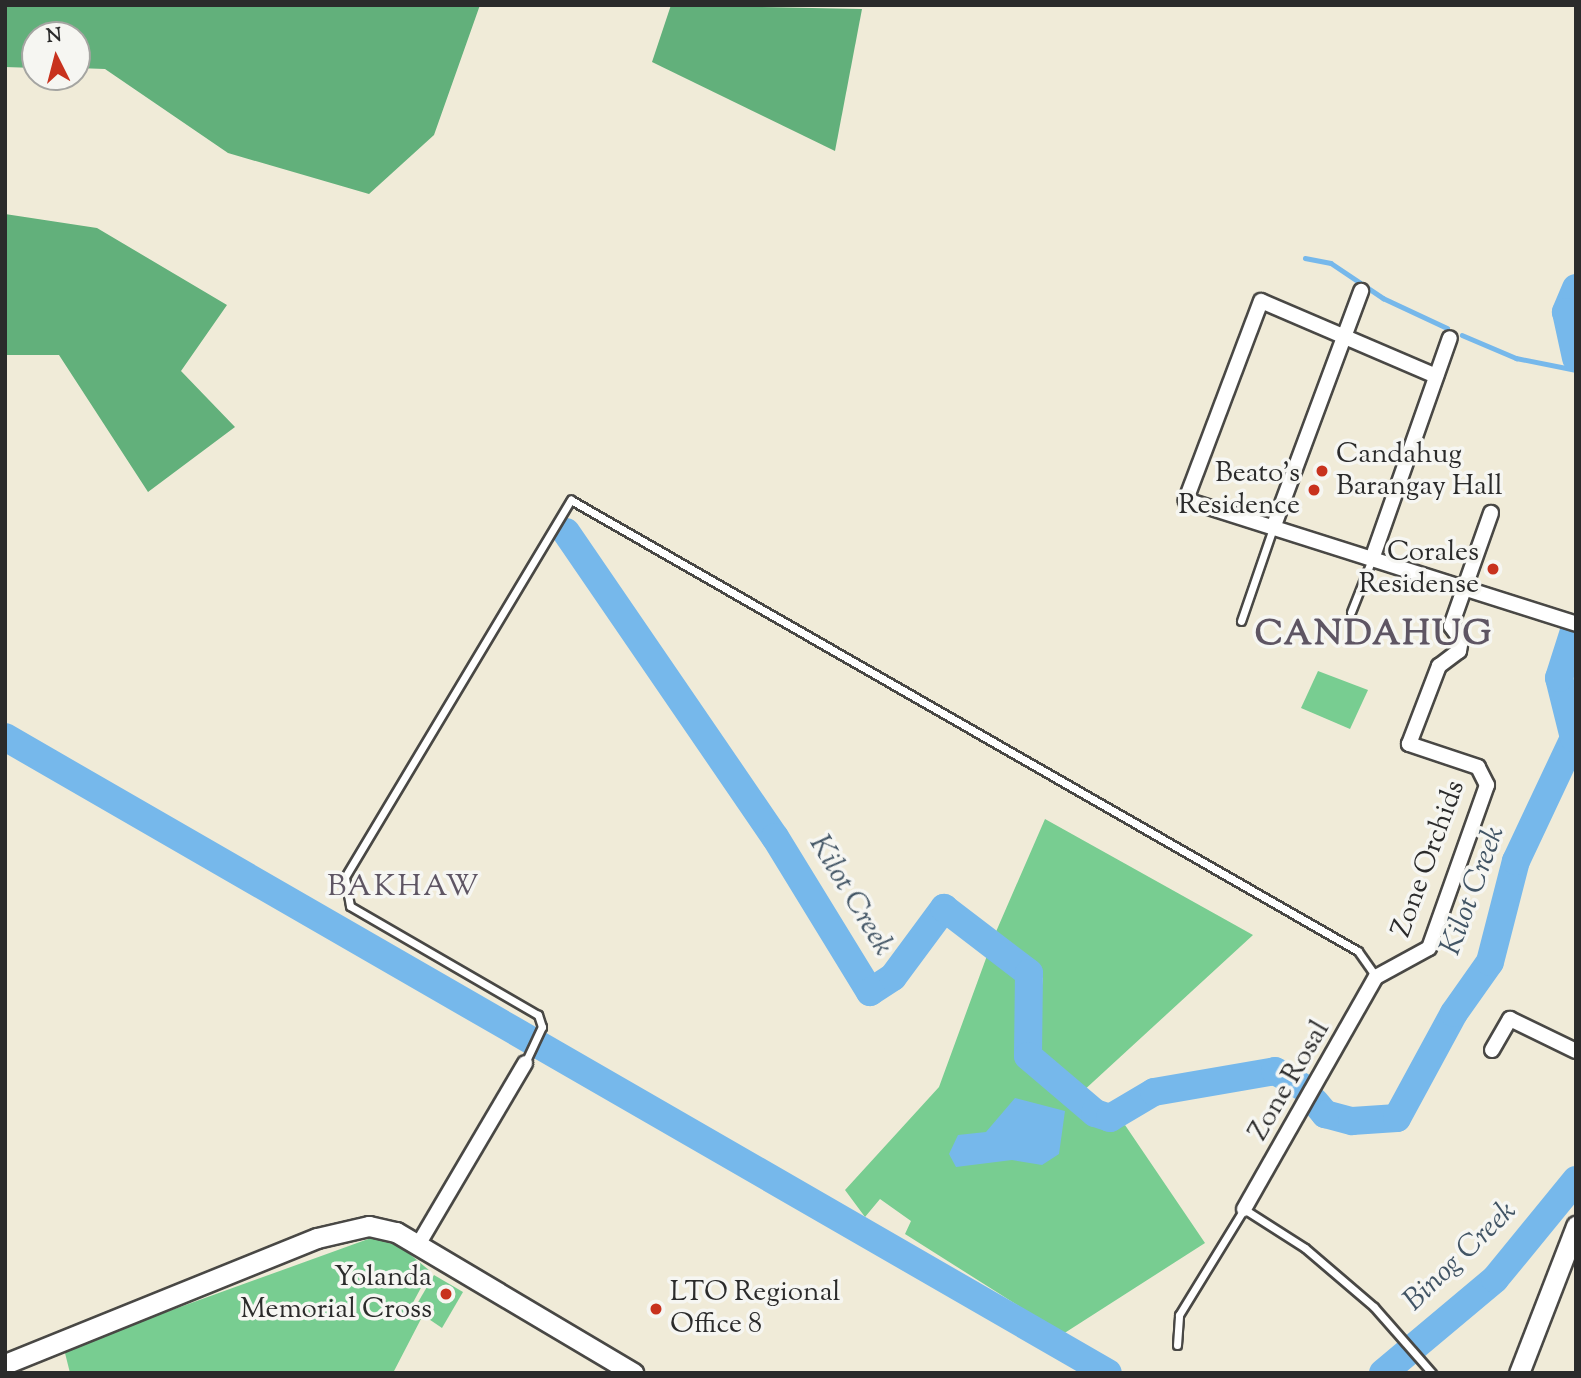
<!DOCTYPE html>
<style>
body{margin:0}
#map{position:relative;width:1581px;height:1378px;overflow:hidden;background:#f0ebd8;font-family:"Sorts Mill Goudy",serif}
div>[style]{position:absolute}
.green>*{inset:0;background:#78cd91}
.forest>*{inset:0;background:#62b07b}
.water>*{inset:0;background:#76b8eb}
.stream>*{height:4.5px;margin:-2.25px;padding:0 2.25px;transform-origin:2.25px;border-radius:2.25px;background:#76b8eb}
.river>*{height:28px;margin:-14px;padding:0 14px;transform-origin:14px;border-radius:14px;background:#76b8eb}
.roads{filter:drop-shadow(2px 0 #494845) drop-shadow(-2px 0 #494845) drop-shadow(0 2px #494845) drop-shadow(0 -2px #494845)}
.lane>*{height:7px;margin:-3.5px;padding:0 3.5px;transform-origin:3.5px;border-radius:3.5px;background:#fff}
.street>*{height:14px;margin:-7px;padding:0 7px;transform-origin:7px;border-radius:7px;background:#fff}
.secondary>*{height:19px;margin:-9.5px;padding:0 9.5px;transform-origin:9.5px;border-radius:9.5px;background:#fff}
.dots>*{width:19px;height:19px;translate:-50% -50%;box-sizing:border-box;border:4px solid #f6f6f2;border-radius:50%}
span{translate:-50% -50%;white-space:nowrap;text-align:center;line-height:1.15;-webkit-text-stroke:7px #f6f6f2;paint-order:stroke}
.poi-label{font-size:28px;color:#2b2b2b}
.left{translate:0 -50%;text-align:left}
.right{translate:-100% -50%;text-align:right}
.street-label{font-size:28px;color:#2b2b2b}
.neighbourhood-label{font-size:30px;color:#5e5563;letter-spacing:2px}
.water-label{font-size:30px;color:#425565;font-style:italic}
.district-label{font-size:35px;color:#5e5563;font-weight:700;letter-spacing:2px}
.frame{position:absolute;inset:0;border:7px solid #2b2b2b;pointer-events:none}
.north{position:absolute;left:21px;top:21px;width:70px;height:70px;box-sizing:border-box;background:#f6f6f2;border:2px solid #a5a5a2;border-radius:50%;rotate:354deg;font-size:19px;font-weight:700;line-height:28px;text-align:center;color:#2b2b2b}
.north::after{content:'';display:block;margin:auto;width:24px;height:32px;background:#c8321e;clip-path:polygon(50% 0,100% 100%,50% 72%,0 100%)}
</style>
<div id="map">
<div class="green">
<i style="clip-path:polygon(1318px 671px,1368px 690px,1350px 729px,1301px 708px)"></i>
<i style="clip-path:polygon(1045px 819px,1253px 935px,1081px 1093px,1033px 1047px,1043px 978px,995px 934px)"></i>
<i style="clip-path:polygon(988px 953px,1021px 980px,1020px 1062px,1088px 1121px,1108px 1130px,1125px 1125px,1205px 1243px,1063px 1334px,905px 1234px,911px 1221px,880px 1199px,865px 1217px,845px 1190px,939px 1087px)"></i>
<i style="clip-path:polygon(371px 1238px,400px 1246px,430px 1271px,409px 1310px,421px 1319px,393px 1373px,70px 1373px,64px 1349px)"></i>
<i style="clip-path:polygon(434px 1275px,463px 1292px,442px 1328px,414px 1309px)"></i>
</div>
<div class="forest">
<i style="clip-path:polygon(5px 5px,480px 5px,434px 135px,369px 194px,228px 153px,105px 69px,77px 68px,77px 35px,35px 35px,35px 68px,5px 67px)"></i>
<i style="clip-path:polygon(671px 5px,862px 9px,835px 151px,652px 62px)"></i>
<i style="clip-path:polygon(5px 214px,97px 228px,227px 305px,181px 371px,235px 427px,148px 492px,59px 355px,5px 355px)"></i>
</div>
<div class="water">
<i style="clip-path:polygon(1015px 1098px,1065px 1111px,1059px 1154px,1042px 1165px,1012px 1160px,956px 1167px,949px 1154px,958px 1135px,986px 1132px)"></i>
</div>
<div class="stream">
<i style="left:1305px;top:258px;width:26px;rotate:11deg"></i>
<i style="left:1331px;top:263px;width:63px;rotate:33.9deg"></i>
<i style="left:1383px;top:298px;width:71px;rotate:25.1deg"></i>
<i style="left:1462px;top:335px;width:59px;rotate:23.1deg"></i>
<i style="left:1516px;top:358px;width:61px;rotate:11.3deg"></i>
</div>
<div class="river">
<i style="left:1576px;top:288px;width:26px;rotate:113deg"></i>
<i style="left:1566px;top:312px;width:47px;rotate:77.7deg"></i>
<i style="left:566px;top:532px;width:370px;rotate:55.6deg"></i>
<i style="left:775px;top:837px;width:182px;rotate:58.5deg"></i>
<i style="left:870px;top:992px;width:27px;rotate:-33deg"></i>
<i style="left:893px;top:977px;width:86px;rotate:-53.5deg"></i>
<i style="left:944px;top:908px;width:107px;rotate:37.4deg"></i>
<i style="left:1029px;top:973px;width:83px;rotate:90.7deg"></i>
<i style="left:1028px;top:1056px;width:88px;rotate:40.4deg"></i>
<i style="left:1095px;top:1113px;width:16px;rotate:18deg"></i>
<i style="left:1110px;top:1118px;width:51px;rotate:-30.6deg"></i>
<i style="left:1154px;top:1092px;width:123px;rotate:-9.8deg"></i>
<i style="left:1275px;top:1071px;width:36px;rotate:30deg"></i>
<i style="left:5px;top:737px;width:1273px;rotate:29.97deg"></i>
<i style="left:1315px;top:1102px;width:16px;rotate:50deg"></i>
<i style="left:1325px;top:1114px;width:28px;rotate:15deg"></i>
<i style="left:1352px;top:1121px;width:45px;rotate:-3.8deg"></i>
<i style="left:1397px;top:1118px;width:119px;rotate:-61.5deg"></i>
<i style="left:1454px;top:1013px;width:62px;rotate:-54.8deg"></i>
<i style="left:1490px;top:962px;width:104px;rotate:-75.6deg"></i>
<i style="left:1516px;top:861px;width:136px;rotate:-64.8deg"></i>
<i style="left:1574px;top:738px;width:62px;rotate:-104deg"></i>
<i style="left:1559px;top:678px;width:49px;rotate:-72.3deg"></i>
<i style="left:1383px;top:1373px;width:146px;rotate:-40deg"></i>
<i style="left:1495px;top:1279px;width:128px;rotate:-50.7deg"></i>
</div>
<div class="roads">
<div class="lane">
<i style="left:1351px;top:612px;width:57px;rotate:-68.4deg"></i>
<i style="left:1241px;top:621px;width:98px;rotate:-71deg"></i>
<i style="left:525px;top:1063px;width:40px;rotate:-65deg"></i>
<i style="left:542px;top:1027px;width:13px;rotate:-108deg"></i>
<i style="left:538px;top:1015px;width:217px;rotate:-149.9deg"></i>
<i style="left:350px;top:906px;width:29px;rotate:-100deg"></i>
<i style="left:345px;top:877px;width:440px;rotate:-59.1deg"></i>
<i style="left:571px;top:500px;width:907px;rotate:29.82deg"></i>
<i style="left:1358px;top:951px;width:32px;rotate:55deg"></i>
<i style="left:1177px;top:1345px;width:30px;rotate:-86deg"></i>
<i style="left:1179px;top:1315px;width:124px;rotate:-58.5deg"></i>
<i style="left:1244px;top:1209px;width:72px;rotate:32.6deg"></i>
<i style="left:1305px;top:1248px;width:91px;rotate:40.5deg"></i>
<i style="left:1374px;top:1307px;width:88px;rotate:48.7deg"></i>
</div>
<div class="street">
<i style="left:1436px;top:376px;width:190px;rotate:-156.8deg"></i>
<i style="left:1261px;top:301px;width:213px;rotate:110.7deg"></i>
<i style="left:1186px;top:500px;width:409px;rotate:17.6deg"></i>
<i style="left:1273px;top:528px;width:253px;rotate:-69.6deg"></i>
<i style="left:1372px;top:559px;width:234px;rotate:-70.6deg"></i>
<i style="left:1492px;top:1050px;width:36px;rotate:-60deg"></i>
<i style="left:1510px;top:1019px;width:73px;rotate:25.9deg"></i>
<i style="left:1244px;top:1209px;width:267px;rotate:-60.4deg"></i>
<i style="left:1376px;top:977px;width:60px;rotate:-28.7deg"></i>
<i style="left:1429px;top:948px;width:173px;rotate:-70.4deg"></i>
<i style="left:1487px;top:785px;width:20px;rotate:-117deg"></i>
<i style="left:1478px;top:767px;width:73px;rotate:-161.6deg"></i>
<i style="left:1409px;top:744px;width:84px;rotate:-69deg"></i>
<i style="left:1439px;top:666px;width:25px;rotate:-37deg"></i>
<i style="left:1459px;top:651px;width:11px;rotate:-80deg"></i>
<i style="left:1461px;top:640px;width:17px;rotate:-126deg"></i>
<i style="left:1451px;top:626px;width:120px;rotate:-70.5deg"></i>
<i style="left:418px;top:1245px;width:211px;rotate:-59.5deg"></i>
</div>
<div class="secondary">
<i style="left:5px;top:1364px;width:336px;rotate:-22deg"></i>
<i style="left:317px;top:1238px;width:53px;rotate:-13deg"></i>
<i style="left:369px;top:1226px;width:28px;rotate:13deg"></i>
<i style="left:396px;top:1232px;width:276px;rotate:30.7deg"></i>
<i style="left:1519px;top:1373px;width:158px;rotate:-68.8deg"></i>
</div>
</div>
<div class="dots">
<i style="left:1322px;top:471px;background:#c8321e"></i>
<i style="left:1314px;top:490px;background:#c8321e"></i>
<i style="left:1493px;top:569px;background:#c8321e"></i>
<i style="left:446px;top:1294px;background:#c8321e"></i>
<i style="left:656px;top:1309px;background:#c8321e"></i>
</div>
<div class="poi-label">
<span class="left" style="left:1336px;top:471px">Candahug<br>Barangay Hall</span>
<span class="right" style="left:1300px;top:490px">Beato's<br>Residence</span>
<span class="right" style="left:1479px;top:569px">Corales<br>Residense</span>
<span class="right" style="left:432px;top:1294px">Yolanda<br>Memorial Cross</span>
<span class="left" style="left:670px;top:1309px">LTO Regional<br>Office 8</span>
</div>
<div class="street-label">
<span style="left:1429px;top:859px;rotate:-70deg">Zone Orchids</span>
<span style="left:1290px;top:1081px;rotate:-60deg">Zone Rosal</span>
</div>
<div class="neighbourhood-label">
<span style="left:404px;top:888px">BAKHAW</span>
</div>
<div class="water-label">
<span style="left:1474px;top:891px;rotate:-70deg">Kilot Creek</span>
<span style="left:850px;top:896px;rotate:59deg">Kilot Creek</span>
<span style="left:1461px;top:1257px;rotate:-44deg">Binog Creek</span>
</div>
<div class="district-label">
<span style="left:1374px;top:636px">CANDAHUG</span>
</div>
<div class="frame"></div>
<div class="north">N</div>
</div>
